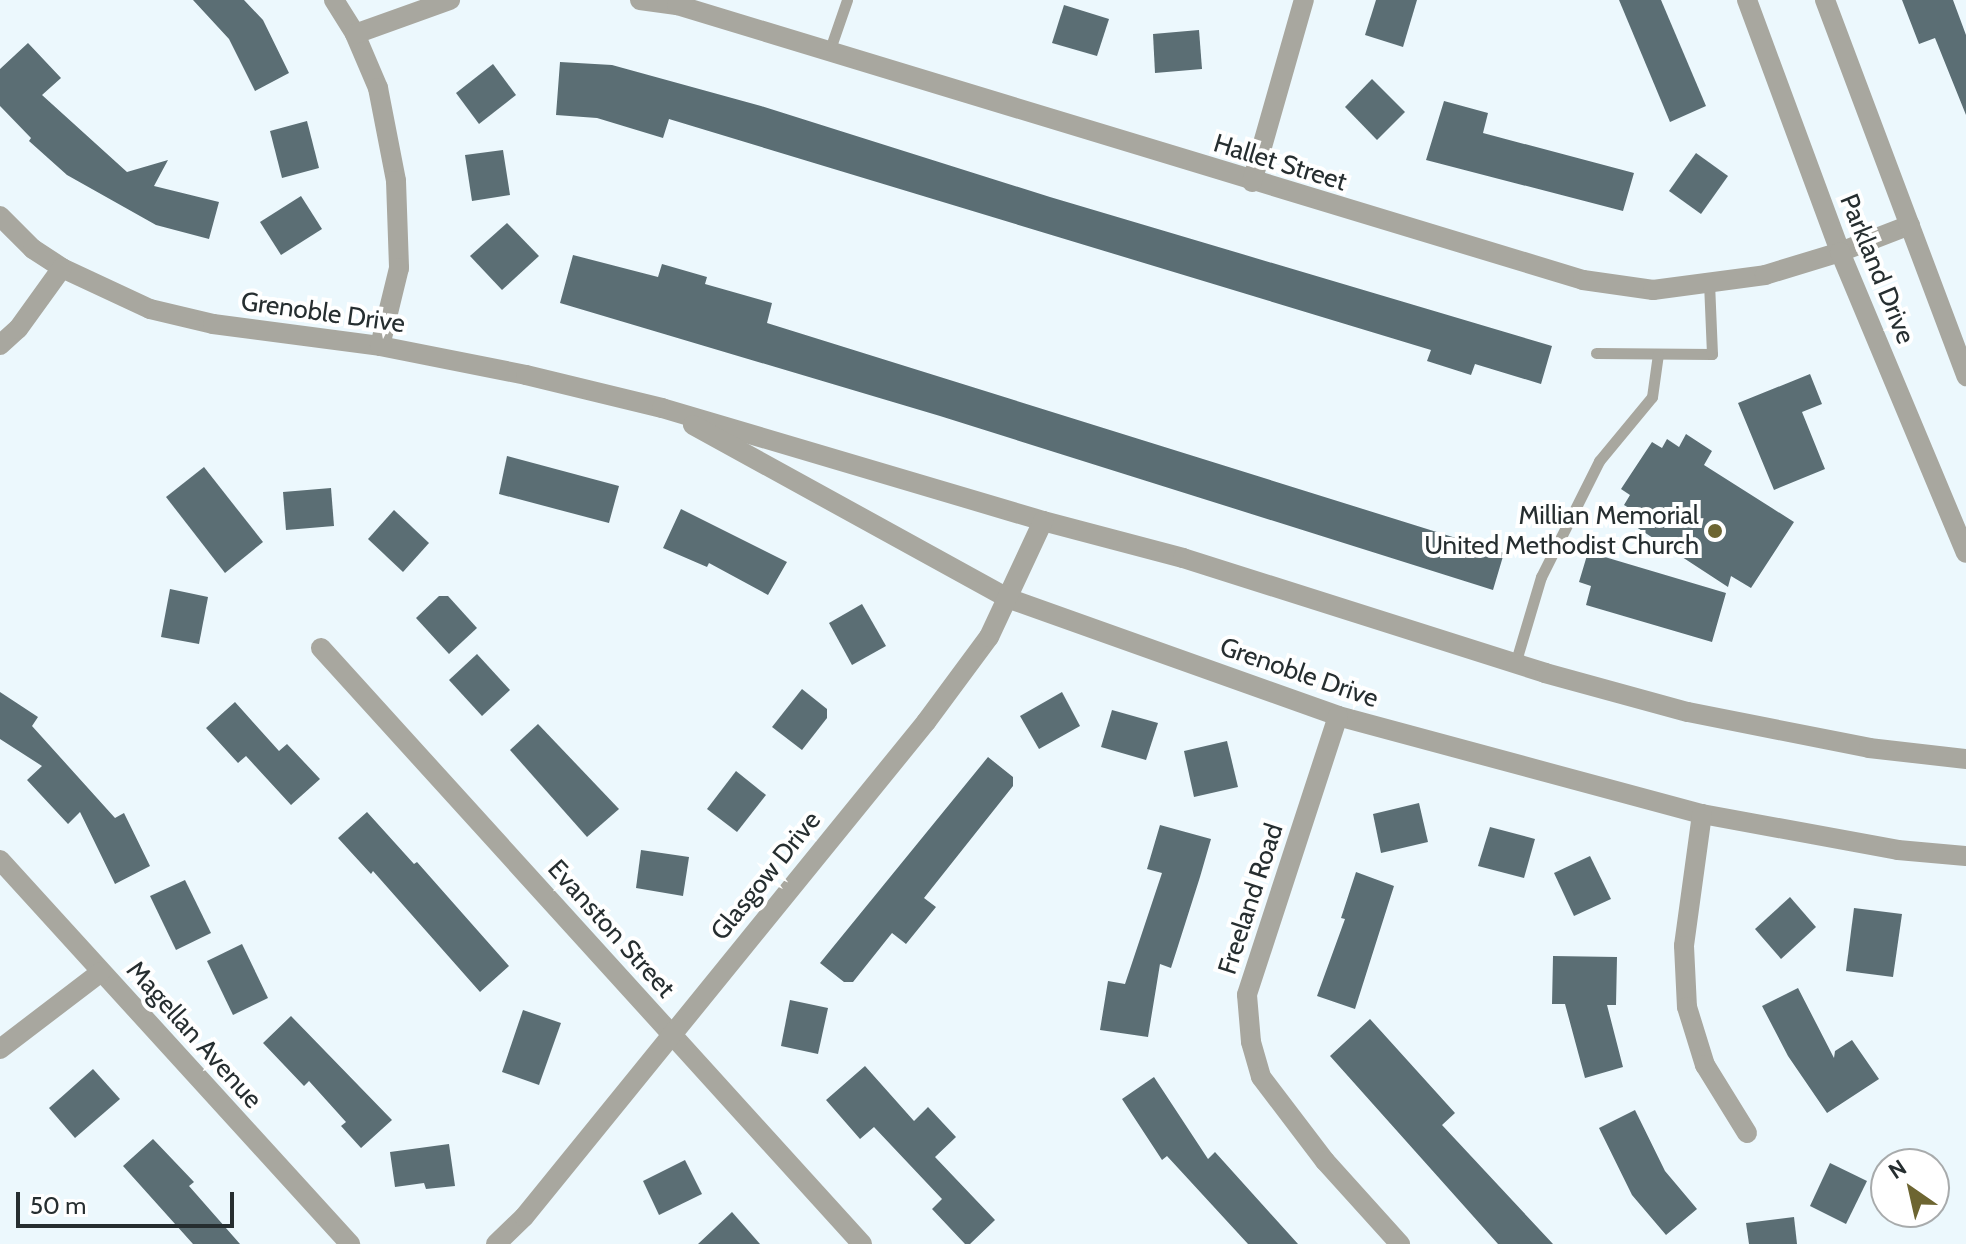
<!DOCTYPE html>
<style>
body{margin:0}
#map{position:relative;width:1966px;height:1244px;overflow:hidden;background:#ecf8fd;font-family:Cabin,sans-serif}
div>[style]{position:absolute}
.building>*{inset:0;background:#5b6e74}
.service>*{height:11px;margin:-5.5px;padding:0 5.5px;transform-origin:5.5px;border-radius:5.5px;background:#a8a79f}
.minor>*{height:20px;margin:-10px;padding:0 10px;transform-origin:10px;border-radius:10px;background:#a8a79f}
.tertiary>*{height:20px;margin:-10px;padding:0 10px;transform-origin:10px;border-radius:10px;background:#a8a79f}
.dots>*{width:22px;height:22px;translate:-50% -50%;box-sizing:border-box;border:4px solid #fff;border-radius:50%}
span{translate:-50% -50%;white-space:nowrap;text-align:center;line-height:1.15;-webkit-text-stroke:8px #fff;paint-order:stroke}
.street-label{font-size:26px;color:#262e30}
.poi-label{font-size:26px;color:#262e30}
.right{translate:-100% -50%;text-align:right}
.north{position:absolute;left:1870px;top:1148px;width:80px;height:80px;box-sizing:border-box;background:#fff;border:2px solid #a8abac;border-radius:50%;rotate:326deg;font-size:22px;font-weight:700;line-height:32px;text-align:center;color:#262e30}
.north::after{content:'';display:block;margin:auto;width:28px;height:36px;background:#6d6531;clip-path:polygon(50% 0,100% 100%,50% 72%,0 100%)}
.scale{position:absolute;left:16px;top:1192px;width:218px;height:36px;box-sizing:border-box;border:4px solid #262e30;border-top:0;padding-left:10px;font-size:24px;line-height:28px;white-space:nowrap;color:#262e30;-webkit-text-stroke:6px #fff;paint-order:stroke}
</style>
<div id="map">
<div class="building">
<i style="clip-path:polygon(193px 0,244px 0,263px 20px,289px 73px,255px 91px,229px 39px)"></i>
<i style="clip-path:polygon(1376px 0,1417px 0,1403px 47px,1365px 35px)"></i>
<i style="clip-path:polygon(1619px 0,1661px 0,1706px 106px,1670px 122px)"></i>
<i style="clip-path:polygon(1902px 0,1953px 0,1966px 35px,1966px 115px,1935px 38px,1919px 44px)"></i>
<i style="clip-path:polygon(1064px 5px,1109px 19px,1097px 56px,1052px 43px)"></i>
<i style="clip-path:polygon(1199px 30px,1202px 69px,1155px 73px,1153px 34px)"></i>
<i style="clip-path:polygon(28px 43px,61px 78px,42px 95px,127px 172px,168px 160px,154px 186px,219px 202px,209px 239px,156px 225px,67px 175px,29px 141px,31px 138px,0 106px,0 69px)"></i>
<i style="clip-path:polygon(560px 62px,612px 65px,761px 106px,1050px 197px,1552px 346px,1541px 384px,1475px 364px,1471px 375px,1427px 361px,1431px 350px,669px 119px,663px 138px,597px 118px,556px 115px)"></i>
<i style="clip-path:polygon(493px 64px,516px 95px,479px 124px,456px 93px)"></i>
<i style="clip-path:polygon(1372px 79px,1405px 112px,1377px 140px,1345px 107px)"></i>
<i style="clip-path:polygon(1444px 101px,1488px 113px,1483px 133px,1634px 173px,1623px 211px,1426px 160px)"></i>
<i style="clip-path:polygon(307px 121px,319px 168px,282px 178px,270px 131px)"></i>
<i style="clip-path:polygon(503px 150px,510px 195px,472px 201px,465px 155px)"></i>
<i style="clip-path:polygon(1696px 153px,1728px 176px,1701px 214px,1669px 191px)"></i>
<i style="clip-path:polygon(301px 196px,322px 229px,281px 255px,260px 222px)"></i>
<i style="clip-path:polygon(507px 223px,539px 256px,502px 290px,470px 256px)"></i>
<i style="clip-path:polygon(573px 255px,658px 277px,662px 264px,707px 277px,705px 284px,772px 303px,767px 323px,1504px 553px,1493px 590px,940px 416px,560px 303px)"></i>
<i style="clip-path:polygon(1810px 374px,1822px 404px,1802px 412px,1825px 469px,1774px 490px,1738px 403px)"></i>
<i style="clip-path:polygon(1686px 434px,1712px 451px,1704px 465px,1794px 522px,1751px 588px,1731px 576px,1728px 587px,1627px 521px,1634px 511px,1624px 505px,1630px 495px,1621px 489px,1652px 442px,1662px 448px,1667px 439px,1679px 447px)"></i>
<i style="clip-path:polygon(507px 456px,619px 486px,609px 523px,499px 494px)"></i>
<i style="clip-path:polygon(204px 467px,263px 542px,225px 573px,166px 497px)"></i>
<i style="clip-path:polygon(331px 488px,334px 526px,286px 530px,283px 492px)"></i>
<i style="clip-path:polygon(681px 509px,787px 562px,768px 595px,709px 563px,707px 567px,663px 548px)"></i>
<i style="clip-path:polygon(394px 510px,429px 543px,403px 572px,368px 539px)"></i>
<i style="clip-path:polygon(1588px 552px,1726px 593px,1712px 642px,1586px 605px,1591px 586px,1579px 582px)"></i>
<i style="clip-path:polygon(170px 589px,208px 597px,199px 644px,161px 637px)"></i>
<i style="clip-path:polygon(439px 596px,448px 596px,477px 628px,449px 654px,416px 618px)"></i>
<i style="clip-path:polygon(862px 604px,886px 646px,852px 665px,829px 623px)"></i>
<i style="clip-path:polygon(477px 654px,510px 690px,482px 716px,449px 680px)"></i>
<i style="clip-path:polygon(802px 689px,827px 709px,827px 718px,802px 750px,772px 727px)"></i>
<i style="clip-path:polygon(0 692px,38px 717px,32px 726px,115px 818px,124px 813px,150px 866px,115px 884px,80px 812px,68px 824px,27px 780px,42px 766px,0 739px)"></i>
<i style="clip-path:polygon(1062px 692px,1080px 726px,1039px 749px,1020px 716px)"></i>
<i style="clip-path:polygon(235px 702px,279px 751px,287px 744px,320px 779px,291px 805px,246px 756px,238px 763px,206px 728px)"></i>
<i style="clip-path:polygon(1112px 710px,1158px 723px,1146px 760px,1101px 747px)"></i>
<i style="clip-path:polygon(538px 724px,619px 809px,587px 837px,510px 750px)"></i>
<i style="clip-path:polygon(1227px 741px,1238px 787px,1194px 797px,1184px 751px)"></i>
<i style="clip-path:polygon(988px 757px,1013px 777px,1013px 786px,924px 898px,936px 907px,906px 944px,892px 933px,853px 982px,844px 982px,820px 963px)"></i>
<i style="clip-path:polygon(736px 771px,766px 795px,737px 832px,707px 809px)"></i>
<i style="clip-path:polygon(1419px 803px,1428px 842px,1381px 853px,1373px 814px)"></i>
<i style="clip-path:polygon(367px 812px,414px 864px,417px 862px,509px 966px,480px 992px,373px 871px,371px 874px,338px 838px)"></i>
<i style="clip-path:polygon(1160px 825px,1211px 839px,1200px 877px,1171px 968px,1160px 964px,1148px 1037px,1100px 1030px,1108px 981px,1125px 984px,1162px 873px,1147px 869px)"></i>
<i style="clip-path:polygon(1490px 827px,1535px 839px,1524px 878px,1478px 866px)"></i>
<i style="clip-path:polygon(641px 850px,689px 857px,683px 896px,636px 888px)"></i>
<i style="clip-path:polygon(1590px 856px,1611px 899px,1574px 916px,1554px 873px)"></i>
<i style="clip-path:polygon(1356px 872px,1394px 886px,1355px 1009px,1317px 996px,1345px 919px,1341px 918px)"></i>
<i style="clip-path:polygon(185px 880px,211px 933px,176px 950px,150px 896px)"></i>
<i style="clip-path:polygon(1790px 897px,1816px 927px,1781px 959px,1755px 929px)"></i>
<i style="clip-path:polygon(1854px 908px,1902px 914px,1893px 977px,1846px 971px)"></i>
<i style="clip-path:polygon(242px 944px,268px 998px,233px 1015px,207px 961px)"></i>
<i style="clip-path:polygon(1553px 956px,1617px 957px,1616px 1005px,1607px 1005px,1623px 1067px,1585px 1078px,1565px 1004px,1552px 1004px)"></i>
<i style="clip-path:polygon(1798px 988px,1834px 1058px,1835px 1051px,1852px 1040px,1879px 1079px,1827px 1113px,1788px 1056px,1762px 1006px)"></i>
<i style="clip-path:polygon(790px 1000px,828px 1008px,818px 1054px,781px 1046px)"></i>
<i style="clip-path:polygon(523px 1010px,561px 1023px,539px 1085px,502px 1072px)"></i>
<i style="clip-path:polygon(291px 1016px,392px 1120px,361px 1148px,341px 1126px,346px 1122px,309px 1081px,304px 1086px,263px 1043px)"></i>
<i style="clip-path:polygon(1370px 1019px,1455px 1113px,1442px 1125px,1553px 1244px,1498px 1244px,1330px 1056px)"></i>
<i style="clip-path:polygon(865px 1066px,914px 1121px,928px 1107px,956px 1137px,935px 1157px,995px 1220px,970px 1244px,965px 1244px,932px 1209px,942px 1199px,874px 1127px,860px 1139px,826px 1100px)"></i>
<i style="clip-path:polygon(93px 1069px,120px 1099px,75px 1138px,49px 1108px)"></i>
<i style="clip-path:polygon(1154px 1077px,1208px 1159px,1215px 1152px,1298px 1244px,1248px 1244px,1167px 1156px,1162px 1160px,1122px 1099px)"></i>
<i style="clip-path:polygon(1635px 1110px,1665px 1171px,1697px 1209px,1666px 1235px,1632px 1195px,1599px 1128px)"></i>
<i style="clip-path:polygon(153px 1139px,194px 1182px,189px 1186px,240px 1244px,193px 1244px,123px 1166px)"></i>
<i style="clip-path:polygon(449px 1144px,455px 1186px,426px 1189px,424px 1183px,395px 1187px,390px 1152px)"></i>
<i style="clip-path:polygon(685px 1160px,702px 1194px,659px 1215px,643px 1181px)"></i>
<i style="clip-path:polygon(1830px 1163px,1867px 1181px,1846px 1224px,1810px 1206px)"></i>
<i style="clip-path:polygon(732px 1212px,760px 1244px,698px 1244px)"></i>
<i style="clip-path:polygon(1794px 1217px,1797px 1244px,1749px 1244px,1746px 1223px)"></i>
</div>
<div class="service">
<i style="left:829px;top:52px;width:55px;rotate:-70.9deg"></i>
<i style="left:1596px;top:353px;width:116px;rotate:0.5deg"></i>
<i style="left:1712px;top:354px;width:71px;rotate:-92.4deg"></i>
<i style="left:1515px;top:664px;width:91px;rotate:-73.4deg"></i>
<i style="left:1541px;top:577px;width:130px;rotate:-63.4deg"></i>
<i style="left:1599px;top:461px;width:83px;rotate:-50.4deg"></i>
<i style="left:1652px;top:397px;width:43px;rotate:-82.1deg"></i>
</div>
<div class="minor">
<i style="left:334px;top:0;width:40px;rotate:58deg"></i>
<i style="left:355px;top:34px;width:59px;rotate:66.9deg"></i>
<i style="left:378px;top:88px;width:95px;rotate:79deg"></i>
<i style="left:396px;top:181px;width:87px;rotate:88deg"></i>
<i style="left:399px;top:268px;width:80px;rotate:103.7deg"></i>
<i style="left:640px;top:0;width:37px;rotate:8deg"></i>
<i style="left:677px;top:5px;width:947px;rotate:16.88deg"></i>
<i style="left:1583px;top:280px;width:71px;rotate:8.1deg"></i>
<i style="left:1653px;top:290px;width:113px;rotate:-7.6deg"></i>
<i style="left:1765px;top:275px;width:78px;rotate:-17deg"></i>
<i style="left:1840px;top:252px;width:75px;rotate:-21.1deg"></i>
<i style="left:355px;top:34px;width:101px;rotate:-19.7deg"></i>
<i style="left:1252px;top:182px;width:189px;rotate:-74.1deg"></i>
<i style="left:0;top:216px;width:47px;rotate:45deg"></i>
<i style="left:33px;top:249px;width:35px;rotate:33deg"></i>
<i style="left:62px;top:268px;width:97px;rotate:25deg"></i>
<i style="left:150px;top:309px;width:65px;rotate:13.4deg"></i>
<i style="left:213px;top:324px;width:168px;rotate:7.5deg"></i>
<i style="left:380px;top:346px;width:149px;rotate:11.2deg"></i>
<i style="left:526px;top:375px;width:140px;rotate:13.6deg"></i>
<i style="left:662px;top:408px;width:397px;rotate:16.5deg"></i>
<i style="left:1043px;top:521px;width:145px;rotate:14.8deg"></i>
<i style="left:1183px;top:558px;width:380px;rotate:17.6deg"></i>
<i style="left:1545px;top:673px;width:148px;rotate:15.3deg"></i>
<i style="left:1688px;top:712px;width:185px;rotate:11.2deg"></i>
<i style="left:1869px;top:748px;width:98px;rotate:6.5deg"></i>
<i style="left:0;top:345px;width:24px;rotate:-42deg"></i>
<i style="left:18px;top:329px;width:75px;rotate:-54.2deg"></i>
<i style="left:693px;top:425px;width:362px;rotate:28.8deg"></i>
<i style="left:1010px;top:599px;width:348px;rotate:19.6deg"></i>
<i style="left:1338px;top:716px;width:377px;rotate:15.1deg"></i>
<i style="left:1702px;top:814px;width:199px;rotate:10.4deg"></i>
<i style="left:1898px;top:850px;width:68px;rotate:5deg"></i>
<i style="left:321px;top:648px;width:805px;rotate:47.77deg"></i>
<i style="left:1338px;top:716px;width:293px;rotate:108.1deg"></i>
<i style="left:1247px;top:995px;width:47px;rotate:85.1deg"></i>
<i style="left:1251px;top:1042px;width:36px;rotate:74deg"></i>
<i style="left:1261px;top:1077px;width:106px;rotate:52.7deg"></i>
<i style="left:1325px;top:1161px;width:112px;rotate:47.9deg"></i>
<i style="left:1702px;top:814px;width:133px;rotate:97.8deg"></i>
<i style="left:1684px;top:946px;width:61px;rotate:87.2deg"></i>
<i style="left:1687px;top:1007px;width:61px;rotate:72.8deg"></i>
<i style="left:1705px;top:1065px;width:80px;rotate:58.3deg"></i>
<i style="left:0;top:860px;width:520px;rotate:47.65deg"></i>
<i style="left:0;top:1049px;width:127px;rotate:-37.3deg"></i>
<i style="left:496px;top:1244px;width:39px;rotate:-44deg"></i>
<i style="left:524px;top:1217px;width:638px;rotate:-50.92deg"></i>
<i style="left:926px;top:722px;width:106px;rotate:-53.5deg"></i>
<i style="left:989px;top:637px;width:128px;rotate:-65deg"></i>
</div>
<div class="tertiary">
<i style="left:1747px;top:0;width:269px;rotate:69.7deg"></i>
<i style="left:1840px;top:252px;width:326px;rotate:67.3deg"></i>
<i style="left:1825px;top:0;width:402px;rotate:69.4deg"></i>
</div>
<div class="dots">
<i style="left:1715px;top:531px;background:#6d6531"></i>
</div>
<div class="street-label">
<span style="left:1280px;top:163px;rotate:17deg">Hallet Street</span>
<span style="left:1877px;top:269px;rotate:68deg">Parkland Drive</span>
<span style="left:323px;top:313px;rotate:8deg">Grenoble Drive</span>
<span style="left:1299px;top:673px;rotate:19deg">Grenoble Drive</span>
<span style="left:766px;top:876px;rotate:-51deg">Glasgow Drive</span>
<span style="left:1251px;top:899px;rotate:-72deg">Freeland Road</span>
<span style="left:611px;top:929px;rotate:48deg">Evanston Street</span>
<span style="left:194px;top:1035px;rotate:48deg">Magellan Avenue</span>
</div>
<div class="poi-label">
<span class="right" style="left:1699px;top:531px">Millian Memorial<br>United Methodist Church</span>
</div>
<div class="north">N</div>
<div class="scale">50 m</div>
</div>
